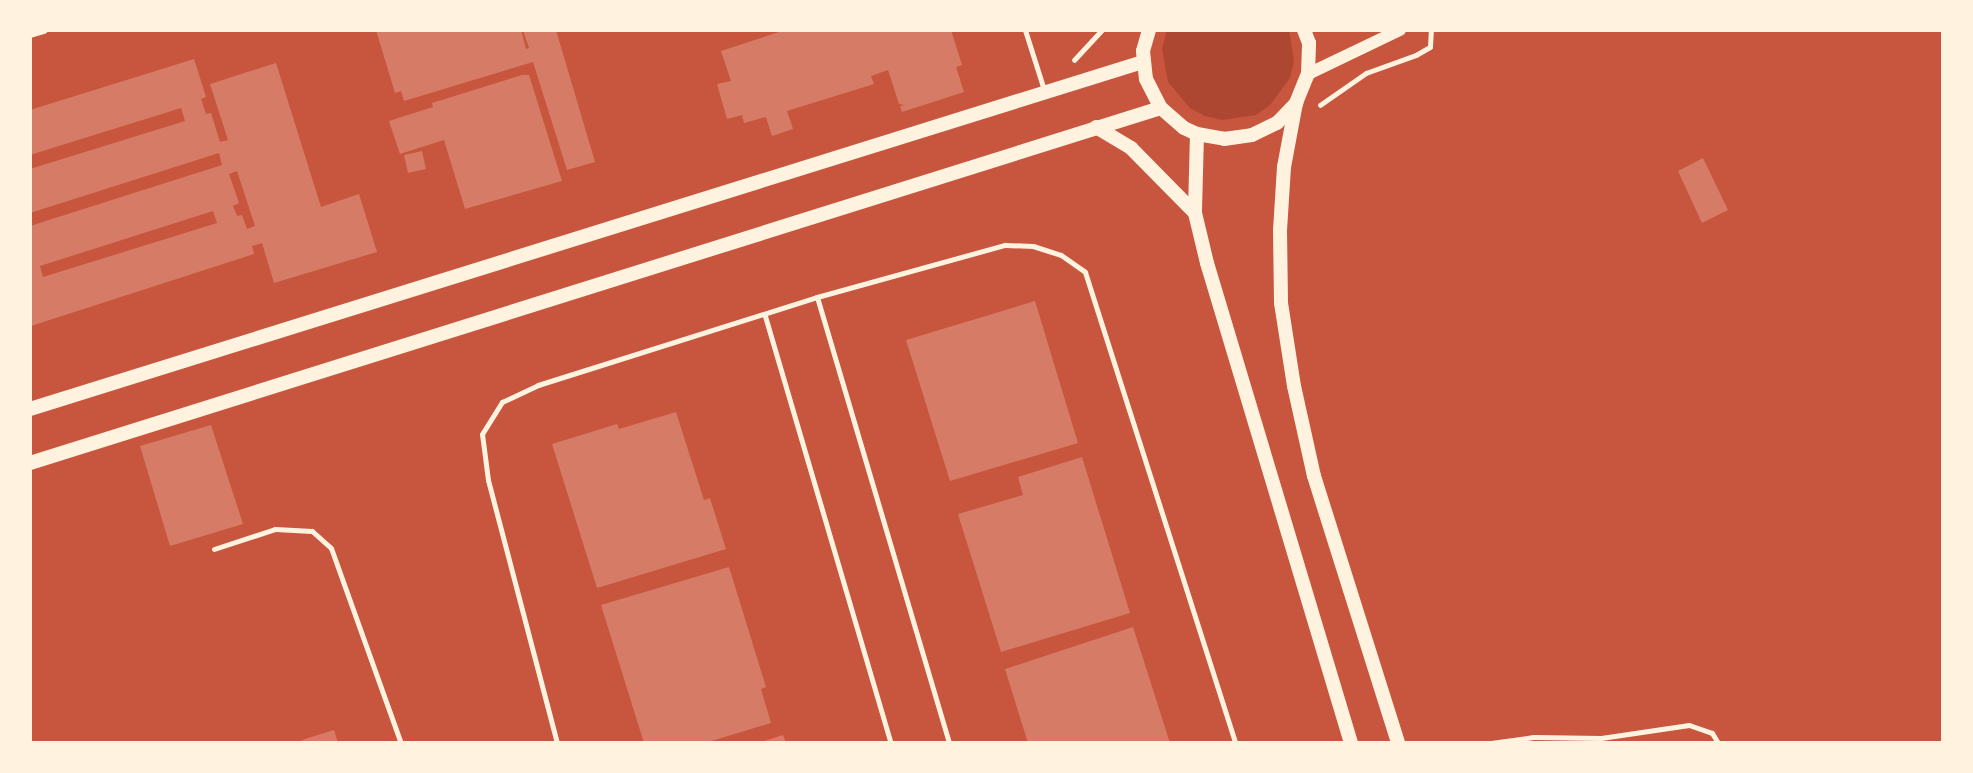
<!DOCTYPE html>
<style>
body{margin:0}
#map{position:relative;width:1973px;height:773px;overflow:hidden;background:#c8553d;font-family:Cabin,sans-serif}
div>[style]{position:absolute}
.green>*{inset:0;background:#ae4732}
.building>*{inset:0;background:#d67c66}
.path>*{height:4.5px;margin:-2.25px;padding:0 2.25px;transform-origin:2.25px;border-radius:2.25px;background:#fff3e0}
.service>*{height:5px;margin:-2.5px;padding:0 2.5px;transform-origin:2.5px;border-radius:2.5px;background:#fff3e0}
.minor>*{height:7px;margin:-3.5px;padding:0 3.5px;transform-origin:3.5px;border-radius:3.5px;background:#fff3e0}
.tertiary>*{height:12px;margin:-6px;padding:0 6px;transform-origin:6px;border-radius:6px;background:#fff3e0}
.secondary>*{height:14px;margin:-7px;padding:0 7px;transform-origin:7px;border-radius:7px;background:#fff3e0}
span{translate:-50% -50%;white-space:nowrap;text-align:center;line-height:1.15;-webkit-text-stroke:7px #fff3e0;paint-order:stroke}
.frame{position:absolute;inset:0;border:32px solid #fff3e0;pointer-events:none}
</style>
<div id="map">
<div class="green">
<i style="clip-path:polygon(1167px 30px,1289px 30px,1294px 61px,1290px 78px,1270px 105px,1256px 115px,1222px 120px,1205px 116px,1190px 108px,1168px 82px,1162px 49px)"></i>
</div>
<div class="building">
<i style="clip-path:polygon(376px 30px,521px 30px,526px 49px,529px 48px,523px 30px,556px 30px,595px 162px,567px 170px,533px 62px,404px 101px,401px 91px,395px 93px)"></i>
<i style="clip-path:polygon(785px 30px,951px 30px,962px 65px,956px 67px,964px 92px,902px 112px,900px 106px,905px 105px,899px 104px,888px 70px,871px 76px,874px 84px,787px 111px,793px 129px,772px 136px,766px 117px,744px 123px,742px 115px,727px 119px,717px 84px,731px 81px,721px 51px)"></i>
<i style="clip-path:polygon(evenodd,194px 59px,206px 97px,201px 99px,206px 114px,211px 113px,220px 142px,228px 140px,210px 84px,276px 63px,321px 207px,359px 194px,377px 252px,274px 283px,262px 243px,252px 246px,254px 254px,31px 326px,30px 226px,222px 165px,219px 153px,30px 213px,30px 169px,185px 121px,181px 108px,30px 155px,30px 110px,194px 59px,237px 171px,255px 226px,247px 229px,242px 215px,237px 216px,233px 206px,239px 203px,229px 174px,237px 171px,194px 59px,213px 211px,217px 223px,43px 277px,40px 266px,213px 211px)"></i>
<i style="clip-path:polygon(522px 75px,529px 75px,562px 181px,465px 209px,444px 140px,400px 154px,389px 121px,433px 107px,432px 103px)"></i>
<i style="clip-path:polygon(422px 151px,426px 169px,408px 173px,404px 155px)"></i>
<i style="clip-path:polygon(1703px 158px,1728px 210px,1702px 223px,1678px 171px)"></i>
<i style="clip-path:polygon(1035px 301px,1078px 443px,950px 481px,906px 340px)"></i>
<i style="clip-path:polygon(676px 412px,704px 500px,710px 498px,726px 549px,597px 588px,552px 444px,617px 424px,619px 429px)"></i>
<i style="clip-path:polygon(211px 425px,243px 524px,170px 546px,140px 446px)"></i>
<i style="clip-path:polygon(1082px 457px,1130px 613px,1001px 652px,958px 514px,1023px 495px,1018px 477px)"></i>
<i style="clip-path:polygon(729px 567px,766px 687px,761px 689px,771px 723px,705px 743px,644px 743px,601px 605px)"></i>
<i style="clip-path:polygon(1133px 627px,1170px 743px,1028px 743px,1005px 669px)"></i>
<i style="clip-path:polygon(334px 730px,338px 743px,297px 743px,305px 739px)"></i>
<i style="clip-path:polygon(783px 735px,786px 743px,758px 743px)"></i>
</div>
<div class="path">
<i style="left:1074px;top:60px;width:41px;rotate:-47deg"></i>
<i style="left:1320px;top:105px;width:56px;rotate:-34.8deg"></i>
<i style="left:1366px;top:73px;width:53px;rotate:-19.8deg"></i>
<i style="left:1416px;top:55px;width:16px;rotate:-30deg"></i>
<i style="left:1430px;top:47px;width:17px;rotate:-87deg"></i>
</div>
<div class="service">
<i style="left:1025px;top:30px;width:63px;rotate:72.4deg"></i>
<i style="left:817px;top:297px;width:465px;rotate:73.5deg"></i>
<i style="left:765px;top:316px;width:445px;rotate:73.6deg"></i>
<i style="left:214px;top:549px;width:64px;rotate:-18.2deg"></i>
<i style="left:275px;top:529px;width:37px;rotate:3deg"></i>
<i style="left:312px;top:531px;width:25px;rotate:42deg"></i>
<i style="left:331px;top:548px;width:207px;rotate:70.3deg"></i>
<i style="left:557px;top:743px;width:272px;rotate:-104.7deg"></i>
<i style="left:488px;top:480px;width:46px;rotate:-97.4deg"></i>
<i style="left:482px;top:434px;width:38px;rotate:-58deg"></i>
<i style="left:502px;top:402px;width:40px;rotate:-25deg"></i>
<i style="left:538px;top:385px;width:293px;rotate:-17.5deg"></i>
<i style="left:817px;top:297px;width:195px;rotate:-15.5deg"></i>
<i style="left:1005px;top:245px;width:28px;rotate:2deg"></i>
<i style="left:1033px;top:246px;width:29px;rotate:18deg"></i>
<i style="left:1061px;top:255px;width:29px;rotate:35deg"></i>
<i style="left:1085px;top:272px;width:494px;rotate:72.3deg"></i>
<i style="left:1491px;top:743px;width:43px;rotate:-7.9deg"></i>
<i style="left:1534px;top:737px;width:67px;rotate:0.9deg"></i>
<i style="left:1601px;top:738px;width:89px;rotate:-8.4deg"></i>
<i style="left:1689px;top:725px;width:24px;rotate:19deg"></i>
<i style="left:1712px;top:733px;width:12px;rotate:59deg"></i>
</div>
<div class="minor">
<i style="left:30px;top:34px;width:14px;rotate:-17deg"></i>
</div>
<div class="tertiary">
<i style="left:1308px;top:74px;width:102px;rotate:-25.6deg"></i>
</div>
<div class="secondary">
<i style="left:1149px;top:30px;width:22px;rotate:106deg"></i>
<i style="left:1143px;top:51px;width:28px;rotate:84deg"></i>
<i style="left:1146px;top:79px;width:33px;rotate:63deg"></i>
<i style="left:1161px;top:108px;width:30px;rotate:41deg"></i>
<i style="left:1184px;top:128px;width:14px;rotate:25deg"></i>
<i style="left:1197px;top:134px;width:27px;rotate:10deg"></i>
<i style="left:1224px;top:139px;width:28px;rotate:-8deg"></i>
<i style="left:1252px;top:135px;width:28px;rotate:-26deg"></i>
<i style="left:1277px;top:123px;width:28px;rotate:-46deg"></i>
<i style="left:1296px;top:103px;width:31px;rotate:-68deg"></i>
<i style="left:1308px;top:74px;width:31px;rotate:-88deg"></i>
<i style="left:1309px;top:43px;width:14px;rotate:-111deg"></i>
<i style="left:1296px;top:103px;width:65px;rotate:100.6deg"></i>
<i style="left:1284px;top:167px;width:63px;rotate:93.6deg"></i>
<i style="left:1280px;top:230px;width:73px;rotate:89.2deg"></i>
<i style="left:1281px;top:303px;width:84px;rotate:81.1deg"></i>
<i style="left:1294px;top:386px;width:92px;rotate:77.5deg"></i>
<i style="left:1314px;top:476px;width:280px;rotate:72.5deg"></i>
<i style="left:1096px;top:127px;width:41px;rotate:31deg"></i>
<i style="left:1131px;top:148px;width:91px;rotate:45.4deg"></i>
<i style="left:1197px;top:134px;width:79px;rotate:91.5deg"></i>
<i style="left:1195px;top:213px;width:51px;rotate:76.5deg"></i>
<i style="left:1207px;top:263px;width:501px;rotate:73.3deg"></i>
<i style="left:30px;top:409px;width:1166px;rotate:-17.32deg"></i>
<i style="left:30px;top:463px;width:1185px;rotate:-17.43deg"></i>
</div>
<div class="frame"></div>
</div>
